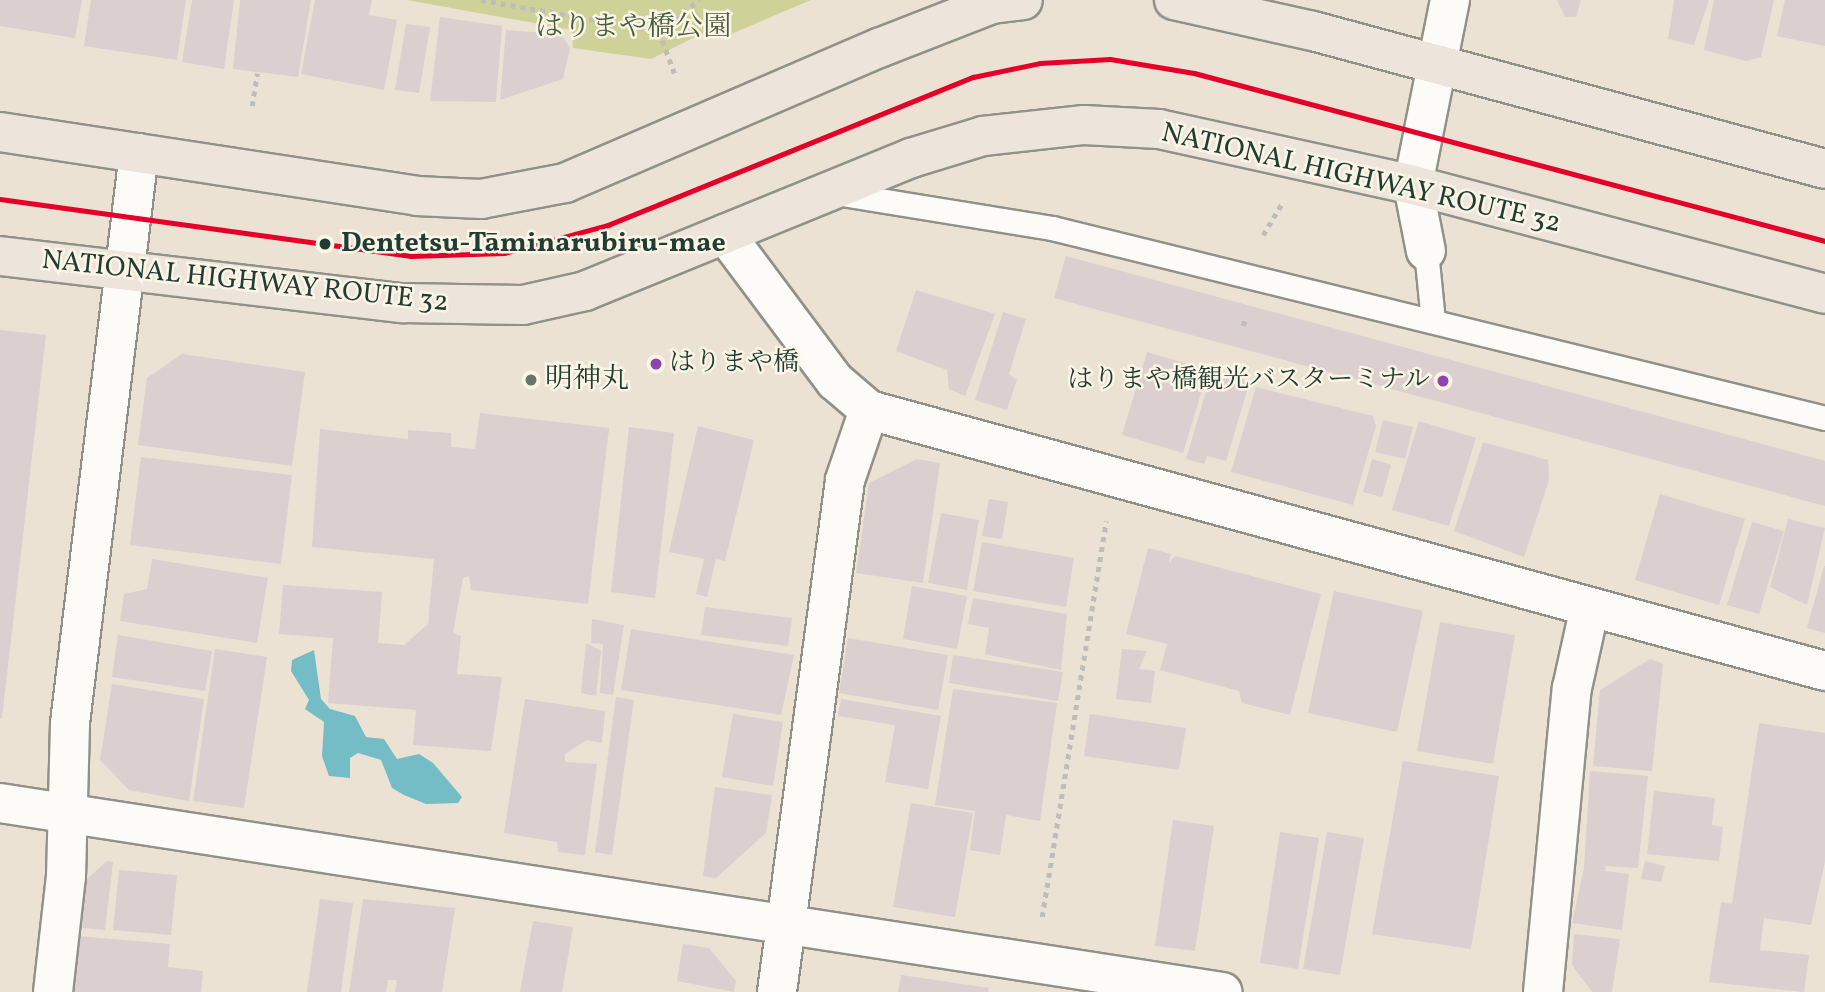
<!DOCTYPE html>
<meta charset="utf-8">
<style>
body{margin:0}
#map{position:relative;width:1825px;height:992px;overflow:hidden;background:#ebe2d3;font-family:Vollkorn,"Noto Serif JP",serif}
div>[style]{position:absolute}
.green>*{inset:0;background:#ced298}
.water>*{inset:0;background:#75bdc6}
.building>*{inset:0;background:#dccfd0}
.path>*{height:4.5px;margin-top:-2.25px;transform-origin:0;background:repeating-linear-gradient(90deg,#bdbebb 0 5px,transparent 0 10px)}
.roads{filter:drop-shadow(2px 0 #909188) drop-shadow(-2px 0 #909188) drop-shadow(0 2px #909188) drop-shadow(0 -2px #909188)}
.service>*{height:23px;margin:-11.5px;padding:0 11.5px;transform-origin:11.5px;border-radius:11.5px;background:#fcfbf8}
.minor>*{height:38px;margin:-19px;padding:0 19px;transform-origin:19px;border-radius:19px;background:#fcfbf8}
.tertiary>*{height:38px;margin:-19px;padding:0 19px;transform-origin:19px;border-radius:19px;background:#fcfbf8}
.trunk>*{height:38px;margin:-19px;padding:0 19px;transform-origin:19px;border-radius:19px;background:#ede5dc}
.tram-1>*{height:5px;margin:-2.5px;padding:0 2.5px;transform-origin:2.5px;border-radius:2.5px;background:#e4002b}
.dots>*{width:19px;height:19px;translate:-50% -50%;box-sizing:border-box;border:4px solid #fcf5e5;border-radius:50%}
span{translate:-50% -50%;white-space:nowrap;text-align:center;line-height:1.15;-webkit-text-stroke:5px #fcf5e5;paint-order:stroke}
.bus-label{font-size:26px;color:#1f3d34}
.left{translate:0 -50%;text-align:left}
.right{translate:-100% -50%;text-align:right}
.park-label{font-size:28px;color:#455f41}
.street-label{font-size:28px;color:#1f3d34}
.stop-label{font-size:28px;color:#1f3d34;font-weight:700}
.poi-label{font-size:28px;color:#1f3d34}
</style>
<div id="map">
<div class="green">
<i style="clip-path:polygon(407px 0,811px 0,731px 34px,719px 25px,651px 59px,573px 48px,572px 30px)"></i>
</div>
<div class="water">
<i style="clip-path:polygon(314px 650px,321px 699px,330px 709px,355px 716px,366px 737px,384px 739px,397px 759px,419px 754px,433px 763px,462px 797px,458px 803px,426px 804px,404px 795px,392px 788px,381px 760px,358px 753px,350px 758px,350px 778px,329px 776px,322px 756px,324px 722px,305px 709px,309px 700px,291px 671px,292px 660px)"></i>
</div>
<div class="building">
<i style="clip-path:polygon(0 0,82px 0,75px 38px,0 26px)"></i>
<i style="clip-path:polygon(91px 0,186px 0,177px 60px,84px 46px)"></i>
<i style="clip-path:polygon(192px 0,234px 0,224px 69px,182px 62px)"></i>
<i style="clip-path:polygon(240px 0,311px 0,298px 77px,233px 69px)"></i>
<i style="clip-path:polygon(315px 0,372px 0,369px 15px,397px 20px,384px 90px,301px 74px)"></i>
<i style="clip-path:polygon(1557px 0,1581px 0,1576px 17px,1565px 17px)"></i>
<i style="clip-path:polygon(1674px 0,1709px 0,1694px 45px,1668px 39px)"></i>
<i style="clip-path:polygon(1714px 0,1774px 0,1761px 57px,1746px 61px,1704px 50px)"></i>
<i style="clip-path:polygon(1785px 0,1825px 0,1825px 46px,1777px 36px)"></i>
<i style="clip-path:polygon(440px 17px,502px 26px,496px 102px,430px 101px)"></i>
<i style="clip-path:polygon(406px 24px,430px 27px,419px 93px,395px 90px)"></i>
<i style="clip-path:polygon(506px 30px,561px 34px,570px 48px,563px 79px,500px 100px)"></i>
<i style="clip-path:polygon(1066px 256px,1825px 461px,1825px 506px,1054px 298px)"></i>
<i style="clip-path:polygon(916px 290px,995px 314px,965px 396px,949px 389px,947px 370px,896px 351px)"></i>
<i style="clip-path:polygon(1003px 312px,1026px 319px,1009px 374px,1017px 380px,1007px 410px,975px 400px)"></i>
<i style="clip-path:polygon(0 330px,46px 335px,2px 718px,0 718px)"></i>
<i style="clip-path:polygon(1147px 352px,1208px 370px,1183px 453px,1122px 435px)"></i>
<i style="clip-path:polygon(182px 354px,305px 372px,292px 466px,138px 445px,147px 378px)"></i>
<i style="clip-path:polygon(1212px 371px,1250px 381px,1226px 461px,1207px 456px,1204px 464px,1186px 459px)"></i>
<i style="clip-path:polygon(1256px 387px,1373px 416px,1376px 426px,1353px 505px,1231px 472px)"></i>
<i style="clip-path:polygon(480px 413px,609px 428px,588px 604px,471px 590px,469px 576px,463px 578px,453px 633px,461px 636px,457px 674px,502px 677px,491px 751px,413px 745px,416px 710px,328px 703px,333px 638px,279px 634px,283px 585px,382px 592px,378px 643px,404px 645px,428px 624px,434px 559px,312px 547px,320px 429px,408px 439px,408px 430px,451px 433px,451px 447px,475px 449px)"></i>
<i style="clip-path:polygon(1383px 420px,1413px 427px,1405px 459px,1375px 452px)"></i>
<i style="clip-path:polygon(1419px 421px,1476px 438px,1449px 526px,1392px 510px)"></i>
<i style="clip-path:polygon(698px 426px,754px 440px,725px 561px,716px 559px,707px 597px,696px 594px,704px 559px,669px 552px)"></i>
<i style="clip-path:polygon(629px 427px,674px 433px,655px 598px,611px 592px)"></i>
<i style="clip-path:polygon(1483px 442px,1548px 460px,1549px 480px,1524px 557px,1454px 531px)"></i>
<i style="clip-path:polygon(141px 457px,292px 475px,281px 564px,130px 545px)"></i>
<i style="clip-path:polygon(917px 459px,940px 463px,923px 583px,856px 573px,869px 483px)"></i>
<i style="clip-path:polygon(1372px 459px,1391px 465px,1382px 497px,1363px 492px)"></i>
<i style="clip-path:polygon(1660px 494px,1745px 519px,1719px 605px,1635px 580px)"></i>
<i style="clip-path:polygon(989px 499px,1008px 502px,1002px 539px,982px 536px)"></i>
<i style="clip-path:polygon(941px 513px,979px 520px,967px 590px,928px 583px)"></i>
<i style="clip-path:polygon(1788px 519px,1825px 528px,1807px 605px,1770px 587px)"></i>
<i style="clip-path:polygon(1752px 522px,1784px 531px,1759px 614px,1727px 605px)"></i>
<i style="clip-path:polygon(982px 542px,1074px 558px,1066px 607px,973px 591px)"></i>
<i style="clip-path:polygon(1148px 548px,1171px 554px,1169px 563px,1175px 556px,1321px 594px,1290px 715px,1242px 703px,1239px 691px,1160px 670px,1167px 644px,1126px 634px)"></i>
<i style="clip-path:polygon(152px 559px,268px 578px,257px 643px,120px 621px,124px 594px,147px 589px)"></i>
<i style="clip-path:polygon(1824px 566px,1825px 566px,1825px 633px,1807px 628px)"></i>
<i style="clip-path:polygon(912px 586px,967px 596px,957px 649px,903px 639px)"></i>
<i style="clip-path:polygon(1334px 591px,1423px 611px,1397px 732px,1308px 713px)"></i>
<i style="clip-path:polygon(973px 598px,1067px 614px,1061px 670px,985px 654px,989px 628px,968px 624px)"></i>
<i style="clip-path:polygon(705px 607px,792px 618px,788px 646px,701px 635px)"></i>
<i style="clip-path:polygon(592px 619px,624px 625px,613px 695px,600px 693px,603px 644px,591px 643px)"></i>
<i style="clip-path:polygon(1440px 622px,1515px 635px,1493px 764px,1417px 751px)"></i>
<i style="clip-path:polygon(631px 629px,794px 655px,781px 715px,621px 690px)"></i>
<i style="clip-path:polygon(118px 635px,212px 651px,205px 691px,112px 677px)"></i>
<i style="clip-path:polygon(848px 638px,948px 655px,938px 710px,839px 693px)"></i>
<i style="clip-path:polygon(586px 643px,601px 651px,596px 696px,581px 693px)"></i>
<i style="clip-path:polygon(215px 649px,267px 657px,244px 808px,193px 801px)"></i>
<i style="clip-path:polygon(1122px 649px,1147px 651px,1139px 669px,1155px 671px,1151px 703px,1116px 699px)"></i>
<i style="clip-path:polygon(953px 655px,1063px 672px,1058px 701px,949px 683px)"></i>
<i style="clip-path:polygon(1650px 659px,1663px 664px,1652px 771px,1593px 766px,1600px 690px)"></i>
<i style="clip-path:polygon(112px 684px,204px 699px,189px 801px,129px 790px,100px 760px)"></i>
<i style="clip-path:polygon(953px 689px,1057px 703px,1040px 821px,1006px 815px,1000px 855px,970px 850px,975px 811px,935px 805px)"></i>
<i style="clip-path:polygon(616px 697px,634px 700px,612px 855px,595px 852px)"></i>
<i style="clip-path:polygon(525px 699px,605px 711px,602px 743px,587px 740px,565px 754px,565px 762px,597px 764px,585px 855px,558px 852px,557px 842px,504px 833px)"></i>
<i style="clip-path:polygon(841px 699px,941px 716px,928px 789px,885px 782px,895px 725px,838px 716px)"></i>
<i style="clip-path:polygon(733px 714px,783px 722px,773px 786px,722px 777px)"></i>
<i style="clip-path:polygon(1090px 714px,1186px 728px,1179px 770px,1084px 756px)"></i>
<i style="clip-path:polygon(1759px 723px,1825px 733px,1825px 861px,1811px 925px,1764px 918px,1760px 950px,1809px 955px,1804px 992px,1709px 982px,1721px 902px,1732px 904px)"></i>
<i style="clip-path:polygon(1403px 761px,1499px 776px,1471px 949px,1372px 934px)"></i>
<i style="clip-path:polygon(1590px 771px,1648px 776px,1638px 868px,1606px 866px,1605px 871px,1629px 874px,1622px 930px,1572px 923px,1584px 868px)"></i>
<i style="clip-path:polygon(715px 787px,772px 795px,766px 833px,716px 878px,703px 876px)"></i>
<i style="clip-path:polygon(1654px 791px,1715px 798px,1712px 825px,1723px 827px,1719px 861px,1647px 854px)"></i>
<i style="clip-path:polygon(911px 803px,973px 813px,955px 917px,893px 907px)"></i>
<i style="clip-path:polygon(1173px 820px,1214px 826px,1195px 951px,1155px 946px)"></i>
<i style="clip-path:polygon(1280px 832px,1319px 838px,1298px 969px,1260px 963px)"></i>
<i style="clip-path:polygon(1327px 832px,1364px 838px,1340px 975px,1303px 969px)"></i>
<i style="clip-path:polygon(107px 861px,113px 862px,105px 930px,83px 928px,78px 887px)"></i>
<i style="clip-path:polygon(1645px 861px,1665px 866px,1661px 882px,1641px 879px)"></i>
<i style="clip-path:polygon(119px 870px,177px 875px,171px 935px,113px 930px)"></i>
<i style="clip-path:polygon(320px 899px,353px 903px,341px 992px,307px 992px)"></i>
<i style="clip-path:polygon(363px 899px,455px 908px,442px 992px,395px 992px,397px 980px,388px 980px,386px 992px,349px 992px)"></i>
<i style="clip-path:polygon(533px 921px,573px 927px,562px 992px,520px 992px)"></i>
<i style="clip-path:polygon(1574px 934px,1620px 939px,1612px 992px,1592px 992px,1572px 965px)"></i>
<i style="clip-path:polygon(78px 936px,170px 944px,168px 967px,203px 971px,201px 992px,71px 992px)"></i>
<i style="clip-path:polygon(683px 944px,709px 948px,736px 981px,734px 992px,677px 981px)"></i>
<i style="clip-path:polygon(901px 975px,989px 988px,988px 992px,898px 992px)"></i>
</div>
<div class="path">
<i style="left:481px;top:0;width:181px;rotate:9.9deg"></i>
<i style="left:659px;top:31px;width:51px;rotate:-37.8deg"></i>
<i style="left:659px;top:31px;width:49px;rotate:69.7deg"></i>
<i style="left:252px;top:106px;width:33px;rotate:-81deg"></i>
<i style="left:1263px;top:235px;width:35px;rotate:-59deg"></i>
<i style="left:1243px;top:326px;width:10px;rotate:-73deg"></i>
<i style="left:1042px;top:917px;width:401px;rotate:-80.8deg"></i>
</div>
<div class="roads">
<div class="service">
<i style="left:836px;top:193px;width:219px;rotate:9.2deg"></i>
<i style="left:1052px;top:228px;width:796px;rotate:13.81deg"></i>
<i style="left:1426px;top:251px;width:70px;rotate:84.3deg"></i>
</div>
<div class="minor">
<i style="left:1413px;top:185px;width:67px;rotate:78.9deg"></i>
<i style="left:725px;top:234px;width:184px;rotate:53.2deg"></i>
<i style="left:835px;top:381px;width:45px;rotate:40.5deg"></i>
<i style="left:869px;top:410px;width:991px;rotate:15.27deg"></i>
<i style="left:0;top:803px;width:1237px;rotate:8.79deg"></i>
<i style="left:53px;top:992px;width:116px;rotate:-83.6deg"></i>
<i style="left:66px;top:877px;width:154px;rotate:-88.5deg"></i>
<i style="left:70px;top:723px;width:574px;rotate:-83.1deg"></i>
<i style="left:777px;top:992px;width:516px;rotate:-82.43deg"></i>
<i style="left:845px;top:480px;width:74px;rotate:-71.1deg"></i>
<i style="left:1543px;top:992px;width:305px;rotate:-84.6deg"></i>
<i style="left:1572px;top:688px;width:83px;rotate:-77.5deg"></i>
</div>
<div class="tertiary">
<i style="left:1413px;top:185px;width:189px;rotate:-78.7deg"></i>
</div>
<div class="trunk">
<i style="left:1174px;top:0;width:142px;rotate:12.6deg"></i>
<i style="left:1313px;top:31px;width:530px;rotate:15.08deg"></i>
<i style="left:0;top:132px;width:422px;rotate:8.7deg"></i>
<i style="left:417px;top:196px;width:64px;rotate:2.7deg"></i>
<i style="left:481px;top:199px;width:86px;rotate:-10.8deg"></i>
<i style="left:565px;top:183px;width:342px;rotate:-23.3deg"></i>
<i style="left:879px;top:48px;width:121px;rotate:-21.3deg"></i>
<i style="left:992px;top:4px;width:31px;rotate:-7deg"></i>
<i style="left:0;top:256px;width:406px;rotate:6.7deg"></i>
<i style="left:403px;top:303px;width:120px;rotate:1deg"></i>
<i style="left:523px;top:305px;width:64px;rotate:-12.7deg"></i>
<i style="left:585px;top:291px;width:352px;rotate:-22.2deg"></i>
<i style="left:911px;top:158px;width:75px;rotate:-17deg"></i>
<i style="left:983px;top:136px;width:102px;rotate:-6.2deg"></i>
<i style="left:1084px;top:125px;width:75px;rotate:3.1deg"></i>
<i style="left:1159px;top:129px;width:260px;rotate:12.4deg"></i>
<i style="left:1413px;top:185px;width:426px;rotate:14.8deg"></i>
</div>
</div>
<div class="tram-1">
<i style="left:0;top:199px;width:415px;rotate:7.9deg"></i>
<i style="left:411px;top:256px;width:93px;rotate:-1.8deg"></i>
<i style="left:504px;top:253px;width:108px;rotate:-15.1deg"></i>
<i style="left:608px;top:225px;width:394px;rotate:-22.1deg"></i>
<i style="left:973px;top:77px;width:68px;rotate:-11.8deg"></i>
<i style="left:1040px;top:63px;width:70px;rotate:-3.3deg"></i>
<i style="left:1110px;top:59px;width:85px;rotate:9.5deg"></i>
<i style="left:1194px;top:73px;width:653px;rotate:14.91deg"></i>
</div>
<div class="dots">
<i style="left:325px;top:244px;background:#1f3d34"></i>
<i style="left:656px;top:364px;background:#8e44ad"></i>
<i style="left:531px;top:380px;background:#66776c"></i>
<i style="left:1443px;top:381px;background:#8e44ad"></i>
</div>
<div class="bus-label">
<span class="left" style="left:669px;top:364px">はりまや橋</span>
<span class="right" style="left:1430px;top:381px">はりまや橋観光バスターミナル</span>
</div>
<div class="park-label">
<span style="left:633px;top:28px">はりまや橋公園</span>
</div>
<div class="street-label">
<span style="left:1361px;top:179px;rotate:13deg">NATIONAL HIGHWAY ROUTE 32</span>
<span style="left:245px;top:282px;rotate:6deg">NATIONAL HIGHWAY ROUTE 32</span>
</div>
<div class="stop-label">
<span class="left" style="left:341px;top:244px">Dentetsu-Tāminarubiru-mae</span>
</div>
<div class="poi-label">
<span class="left" style="left:545px;top:380px">明神丸</span>
</div>
</div>
